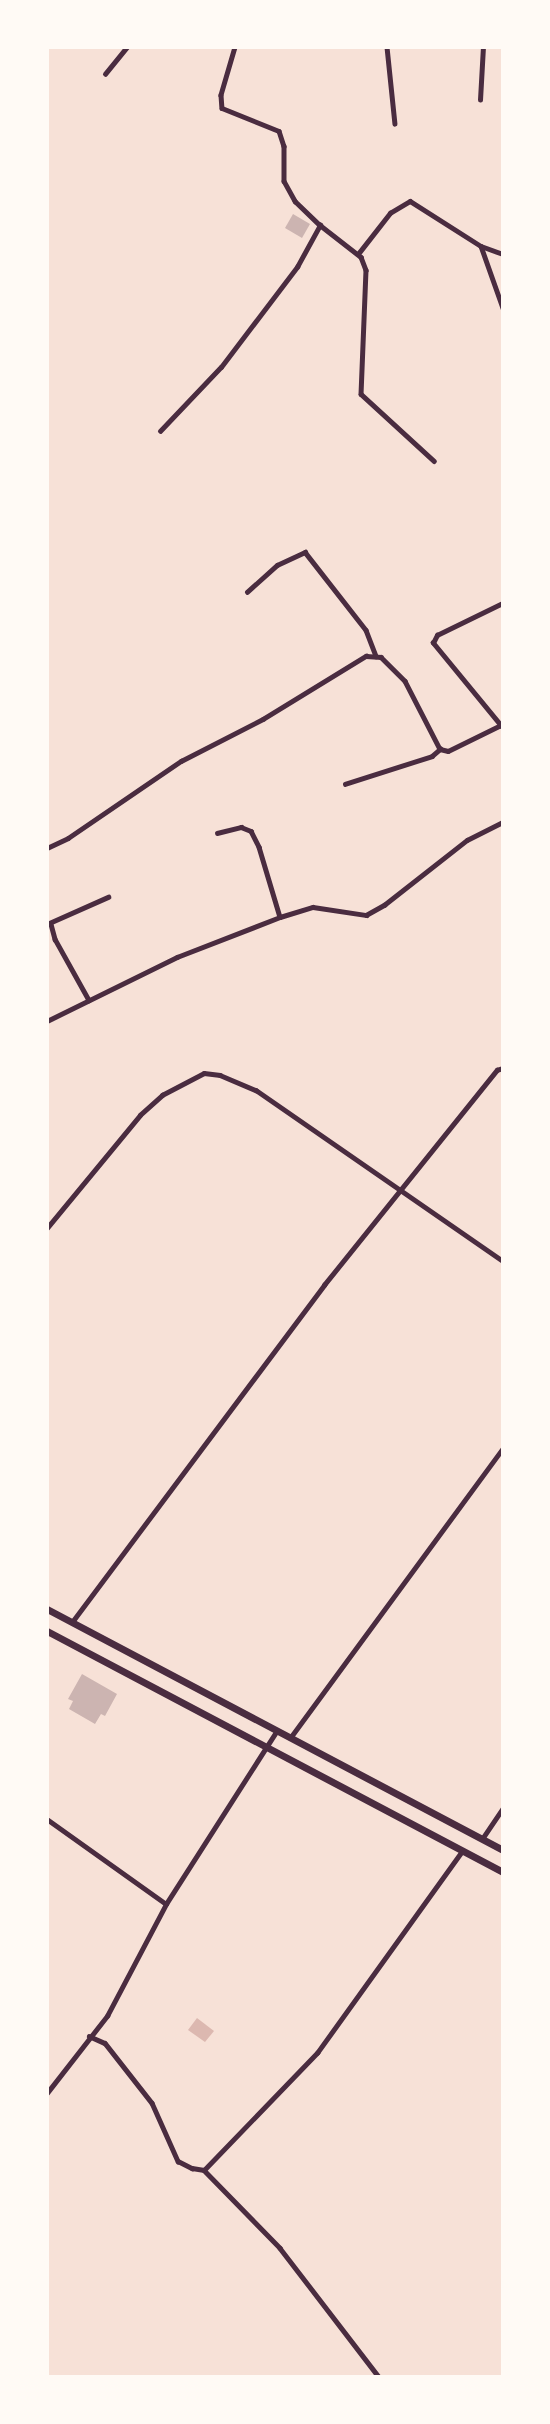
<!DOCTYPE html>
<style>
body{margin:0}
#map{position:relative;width:550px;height:2424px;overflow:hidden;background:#f7e1d7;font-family:Jost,sans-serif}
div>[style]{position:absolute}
.water>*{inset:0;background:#dcb8b0}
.building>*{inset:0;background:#ccb4b1}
.minor>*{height:4.5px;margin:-2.25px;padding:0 2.25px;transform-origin:2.25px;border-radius:2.25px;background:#4a2c40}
.primary>*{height:7px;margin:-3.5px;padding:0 3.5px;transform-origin:3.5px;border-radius:3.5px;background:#4a2c40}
span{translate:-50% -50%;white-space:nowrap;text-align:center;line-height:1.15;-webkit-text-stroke:5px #fffaf5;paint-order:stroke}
.frame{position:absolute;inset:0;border:49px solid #fffaf5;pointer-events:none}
</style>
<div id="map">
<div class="water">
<i style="clip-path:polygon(197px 2018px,214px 2031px,205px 2042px,188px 2030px)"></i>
</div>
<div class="building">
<i style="clip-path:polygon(293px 214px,310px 224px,302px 238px,285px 228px)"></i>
<i style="clip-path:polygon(82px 1674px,117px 1694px,105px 1716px,101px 1714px,95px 1724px,69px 1709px,73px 1701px,68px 1699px)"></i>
</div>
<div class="minor">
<i style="left:235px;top:47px;width:50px;rotate:106.3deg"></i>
<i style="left:221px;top:95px;width:13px;rotate:86deg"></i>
<i style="left:222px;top:108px;width:61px;rotate:22deg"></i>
<i style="left:279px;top:131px;width:16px;rotate:72deg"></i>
<i style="left:284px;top:146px;width:35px;rotate:90deg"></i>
<i style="left:284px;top:181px;width:23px;rotate:61deg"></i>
<i style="left:295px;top:201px;width:35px;rotate:44deg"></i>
<i style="left:387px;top:47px;width:77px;rotate:84.1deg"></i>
<i style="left:105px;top:74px;width:35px;rotate:-51deg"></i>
<i style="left:480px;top:100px;width:53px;rotate:-86.8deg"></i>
<i style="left:481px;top:246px;width:66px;rotate:70.5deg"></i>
<i style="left:358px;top:254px;width:52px;rotate:-52deg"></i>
<i style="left:390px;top:213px;width:23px;rotate:-31deg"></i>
<i style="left:410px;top:201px;width:84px;rotate:32.4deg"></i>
<i style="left:481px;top:246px;width:23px;rotate:20deg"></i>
<i style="left:160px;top:431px;width:88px;rotate:-46.4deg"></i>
<i style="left:221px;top:367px;width:126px;rotate:-52.8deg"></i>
<i style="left:297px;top:267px;width:48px;rotate:-61.3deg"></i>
<i style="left:320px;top:225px;width:52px;rotate:38deg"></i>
<i style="left:361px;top:257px;width:14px;rotate:69deg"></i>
<i style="left:366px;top:270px;width:124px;rotate:92.3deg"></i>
<i style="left:361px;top:394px;width:99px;rotate:42.5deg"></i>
<i style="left:247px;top:592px;width:40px;rotate:-42deg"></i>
<i style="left:277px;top:565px;width:31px;rotate:-25deg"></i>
<i style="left:305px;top:552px;width:99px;rotate:52deg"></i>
<i style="left:366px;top:630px;width:28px;rotate:69deg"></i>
<i style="left:502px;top:727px;width:109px;rotate:-129.4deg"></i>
<i style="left:433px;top:643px;width:9px;rotate:-63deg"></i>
<i style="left:437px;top:635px;width:73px;rotate:-25.9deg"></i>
<i style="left:345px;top:784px;width:91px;rotate:-17.8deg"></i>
<i style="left:432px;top:756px;width:11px;rotate:-41deg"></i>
<i style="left:217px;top:833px;width:25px;rotate:-14deg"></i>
<i style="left:241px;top:827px;width:11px;rotate:22deg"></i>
<i style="left:251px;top:831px;width:18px;rotate:63deg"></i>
<i style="left:259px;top:847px;width:73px;rotate:73.3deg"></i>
<i style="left:47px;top:848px;width:23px;rotate:-25deg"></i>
<i style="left:68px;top:838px;width:137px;rotate:-34.3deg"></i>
<i style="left:181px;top:761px;width:92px;rotate:-27.1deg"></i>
<i style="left:263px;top:719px;width:121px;rotate:-31.5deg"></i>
<i style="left:366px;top:656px;width:15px;rotate:4deg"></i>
<i style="left:381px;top:657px;width:34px;rotate:45deg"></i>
<i style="left:405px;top:681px;width:76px;rotate:62.8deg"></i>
<i style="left:440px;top:749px;width:8px;rotate:14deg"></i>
<i style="left:448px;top:751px;width:59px;rotate:-26.1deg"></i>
<i style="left:47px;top:924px;width:67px;rotate:-23.9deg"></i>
<i style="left:51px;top:924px;width:16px;rotate:75deg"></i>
<i style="left:55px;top:939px;width:70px;rotate:60.9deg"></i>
<i style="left:47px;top:1021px;width:145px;rotate:-26.2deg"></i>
<i style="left:177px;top:957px;width:110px;rotate:-21.2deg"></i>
<i style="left:280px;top:917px;width:34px;rotate:-17deg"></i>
<i style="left:313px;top:907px;width:54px;rotate:8.6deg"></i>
<i style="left:366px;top:915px;width:21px;rotate:-29deg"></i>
<i style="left:384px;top:905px;width:105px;rotate:-38.1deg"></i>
<i style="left:467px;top:840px;width:40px;rotate:-26.6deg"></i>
<i style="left:47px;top:1228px;width:146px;rotate:-50.5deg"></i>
<i style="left:140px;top:1115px;width:30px;rotate:-42deg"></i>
<i style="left:162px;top:1095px;width:47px;rotate:-27.6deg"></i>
<i style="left:204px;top:1073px;width:16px;rotate:7deg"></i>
<i style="left:220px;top:1075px;width:39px;rotate:23deg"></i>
<i style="left:256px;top:1090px;width:300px;rotate:34.7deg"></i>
<i style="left:72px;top:1622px;width:421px;rotate:-53.2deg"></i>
<i style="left:324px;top:1285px;width:276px;rotate:-51.2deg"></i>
<i style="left:497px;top:1070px;width:6px;rotate:-18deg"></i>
<i style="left:290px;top:1738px;width:360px;rotate:-53.7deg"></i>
<i style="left:47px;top:1819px;width:146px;rotate:35.5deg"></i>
<i style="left:482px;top:1839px;width:37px;rotate:-56deg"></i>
<i style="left:89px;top:2036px;width:17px;rotate:24deg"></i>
<i style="left:105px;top:2043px;width:76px;rotate:51.9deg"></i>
<i style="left:152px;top:2103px;width:64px;rotate:65.9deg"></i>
<i style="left:178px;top:2161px;width:16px;rotate:27deg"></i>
<i style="left:192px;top:2168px;width:12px;rotate:9deg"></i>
<i style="left:204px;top:2170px;width:109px;rotate:45.7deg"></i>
<i style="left:280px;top:2248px;width:163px;rotate:52.5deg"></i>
<i style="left:47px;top:2093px;width:98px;rotate:-52.1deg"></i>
<i style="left:107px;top:2016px;width:127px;rotate:-62.2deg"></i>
<i style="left:166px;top:1904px;width:204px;rotate:-57.4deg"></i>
<i style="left:204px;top:2170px;width:163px;rotate:-46deg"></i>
<i style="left:317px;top:2053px;width:249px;rotate:-54.3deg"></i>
</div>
<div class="primary">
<i style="left:47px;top:1609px;width:516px;rotate:27.86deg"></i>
<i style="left:47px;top:1631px;width:516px;rotate:27.86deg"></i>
</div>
<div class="frame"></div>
</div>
